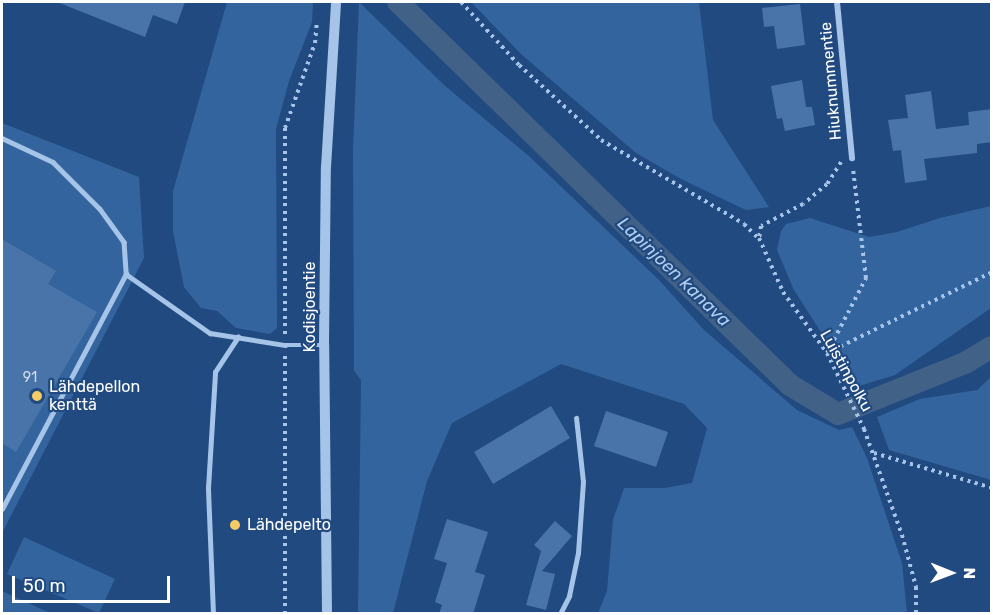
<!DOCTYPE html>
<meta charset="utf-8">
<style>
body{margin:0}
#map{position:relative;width:993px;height:615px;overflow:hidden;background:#204a80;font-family:Rubik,sans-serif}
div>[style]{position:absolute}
.green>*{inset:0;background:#34649e}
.canal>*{height:22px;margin:-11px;padding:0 11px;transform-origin:11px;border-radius:11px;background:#416187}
.building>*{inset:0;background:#4974a9}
.path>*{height:4px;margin-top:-2px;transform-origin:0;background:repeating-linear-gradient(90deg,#a5c4e8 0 3px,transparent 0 7.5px)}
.service>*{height:4.5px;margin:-2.25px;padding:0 2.25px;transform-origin:2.25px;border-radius:2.25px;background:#a5c4e8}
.minor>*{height:6px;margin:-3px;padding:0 3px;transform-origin:3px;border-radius:3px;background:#a5c4e8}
.tertiary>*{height:10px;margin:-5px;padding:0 5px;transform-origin:5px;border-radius:5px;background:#a5c4e8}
.dots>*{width:16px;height:16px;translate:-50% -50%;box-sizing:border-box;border:3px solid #204a80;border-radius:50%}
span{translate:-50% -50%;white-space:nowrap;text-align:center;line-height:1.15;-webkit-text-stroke:4.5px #204a80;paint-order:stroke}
.number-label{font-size:14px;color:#d2dcea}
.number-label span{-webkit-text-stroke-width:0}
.street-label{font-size:16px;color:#fff}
.poi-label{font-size:16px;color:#fff}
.left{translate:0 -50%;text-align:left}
.water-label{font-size:18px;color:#b1ceef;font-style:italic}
.frame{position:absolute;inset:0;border:3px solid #fff;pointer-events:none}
.north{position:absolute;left:921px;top:543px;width:60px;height:60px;-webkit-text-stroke:4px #204a80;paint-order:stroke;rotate:91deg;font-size:16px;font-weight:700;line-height:24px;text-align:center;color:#fff}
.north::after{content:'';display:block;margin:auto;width:21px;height:27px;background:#fff;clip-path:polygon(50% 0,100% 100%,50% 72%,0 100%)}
.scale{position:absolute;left:12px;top:576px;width:158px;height:27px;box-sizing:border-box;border:3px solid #fff;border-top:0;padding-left:8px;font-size:18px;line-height:21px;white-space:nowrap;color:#fff;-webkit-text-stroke:4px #204a80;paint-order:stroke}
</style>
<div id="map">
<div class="green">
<i style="clip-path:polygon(227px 2px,313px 2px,312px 22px,289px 81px,276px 129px,277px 328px,270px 334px,236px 328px,217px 311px,201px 308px,184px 287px,173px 231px,173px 191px)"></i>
<i style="clip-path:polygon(359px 2px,444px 85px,530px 157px,659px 280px,704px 330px,797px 410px,839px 430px,852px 427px,867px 458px,902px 563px,907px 613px,598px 613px,607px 591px,613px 520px,624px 488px,665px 488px,692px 483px,707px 428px,684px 404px,561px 364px,452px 423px,427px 481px,393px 613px,358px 613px,361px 380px,354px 371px,353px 150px)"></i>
<i style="clip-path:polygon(471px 2px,699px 2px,713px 120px,769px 207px,746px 210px,681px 179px,636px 153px,521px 54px)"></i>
<i style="clip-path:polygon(2px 123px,139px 177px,144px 258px,2px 533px)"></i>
<i style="clip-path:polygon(991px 206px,991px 308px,895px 375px,856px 387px,794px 290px,777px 250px,781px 231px,786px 224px,810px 218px,869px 237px,897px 232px,940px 218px)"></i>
<i style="clip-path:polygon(991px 377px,991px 480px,889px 450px,877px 417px,920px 399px,977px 390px)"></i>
<i style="clip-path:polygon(24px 537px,115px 579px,99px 613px,7px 574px)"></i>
<i style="clip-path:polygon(2px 591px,50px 613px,2px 613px)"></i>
</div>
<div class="canal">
<i style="left:398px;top:2px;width:548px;rotate:44.33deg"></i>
<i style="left:790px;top:385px;width:56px;rotate:31.1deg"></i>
<i style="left:838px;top:414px;width:137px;rotate:-21.9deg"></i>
<i style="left:965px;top:363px;width:31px;rotate:-31deg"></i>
</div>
<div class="building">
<i style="clip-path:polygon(57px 2px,185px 2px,177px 24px,153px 15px,145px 37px)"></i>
<i style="clip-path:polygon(800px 4px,805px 45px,777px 49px,774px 26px,764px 27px,762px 8px)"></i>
<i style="clip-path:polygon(802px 80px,806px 107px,812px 107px,815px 125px,785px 131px,782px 118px,777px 119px,771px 86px)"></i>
<i style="clip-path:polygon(931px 91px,936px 129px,969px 125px,968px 112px,992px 109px,992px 142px,977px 144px,977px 153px,924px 159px,927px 180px,905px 183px,901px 150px,893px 151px,888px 120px,908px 118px,905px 95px)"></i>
<i style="clip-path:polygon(2px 239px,56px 271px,48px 284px,97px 312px,16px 452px,2px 443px)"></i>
<i style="clip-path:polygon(551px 406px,570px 438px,493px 484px,474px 452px)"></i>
<i style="clip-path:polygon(606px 411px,668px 432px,656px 467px,594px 446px)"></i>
<i style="clip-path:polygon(447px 519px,488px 532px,475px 572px,485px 575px,473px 614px,439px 614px,442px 605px,435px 602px,447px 563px,434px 559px)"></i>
<i style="clip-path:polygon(555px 521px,572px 536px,542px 571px,555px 574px,546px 610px,526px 605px,541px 551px,534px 545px)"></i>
</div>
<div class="path">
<i style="left:461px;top:2px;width:86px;rotate:47.4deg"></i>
<i style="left:519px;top:65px;width:111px;rotate:42.4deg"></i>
<i style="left:601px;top:140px;width:166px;rotate:30.4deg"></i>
<i style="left:744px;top:224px;width:20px;rotate:45deg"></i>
<i style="left:841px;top:162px;width:26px;rotate:122deg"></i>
<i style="left:827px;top:184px;width:31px;rotate:140deg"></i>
<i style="left:803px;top:204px;width:47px;rotate:152.4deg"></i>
<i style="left:761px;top:226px;width:12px;rotate:99deg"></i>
<i style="left:759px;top:238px;width:59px;rotate:66deg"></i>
<i style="left:783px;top:292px;width:75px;rotate:54.2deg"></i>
<i style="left:827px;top:353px;width:85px;rotate:64deg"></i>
<i style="left:864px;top:429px;width:113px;rotate:70.3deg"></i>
<i style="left:902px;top:535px;width:54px;rotate:74.9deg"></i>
<i style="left:916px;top:587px;width:27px;rotate:90deg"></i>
<i style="left:285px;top:334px;width:206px;rotate:-90deg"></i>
<i style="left:285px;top:128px;width:90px;rotate:-70.6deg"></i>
<i style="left:315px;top:43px;width:21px;rotate:-85deg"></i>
<i style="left:827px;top:353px;width:85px;rotate:-62.5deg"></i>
<i style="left:866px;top:278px;width:110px;rotate:-96.8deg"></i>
<i style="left:827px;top:353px;width:184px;rotate:-26.1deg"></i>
<i style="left:285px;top:356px;width:258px;rotate:90deg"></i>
<i style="left:874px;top:453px;width:123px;rotate:16.5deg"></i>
</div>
<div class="service">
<i style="left:2px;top:138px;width:56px;rotate:25.2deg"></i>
<i style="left:53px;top:162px;width:66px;rotate:45deg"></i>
<i style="left:100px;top:209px;width:41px;rotate:54deg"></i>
<i style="left:124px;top:242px;width:32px;rotate:86deg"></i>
<i style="left:2px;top:509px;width:266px;rotate:-62.2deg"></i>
<i style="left:126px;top:274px;width:103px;rotate:35.1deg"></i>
<i style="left:210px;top:333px;width:76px;rotate:9.1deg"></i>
<i style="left:285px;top:345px;width:38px"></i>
<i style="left:213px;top:614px;width:126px;rotate:-92.3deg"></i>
<i style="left:208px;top:488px;width:116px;rotate:-86.5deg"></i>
<i style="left:215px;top:372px;width:42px;rotate:-56.7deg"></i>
<i style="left:560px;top:614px;width:20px;rotate:-63deg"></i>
<i style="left:569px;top:596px;width:44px;rotate:-78.2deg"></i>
<i style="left:578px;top:553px;width:71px;rotate:-86deg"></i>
<i style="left:583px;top:482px;width:64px;rotate:-96.2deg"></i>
</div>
<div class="minor">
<i style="left:837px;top:2px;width:157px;rotate:84.5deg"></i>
</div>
<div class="tertiary">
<i style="left:327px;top:614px;width:269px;rotate:-90.6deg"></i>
<i style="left:324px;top:345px;width:178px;rotate:-89.4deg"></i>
<i style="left:326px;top:167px;width:165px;rotate:-86.5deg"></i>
</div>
<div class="dots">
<i style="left:37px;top:396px;background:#f5cb66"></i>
<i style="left:235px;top:525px;background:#f5cb66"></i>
</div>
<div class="number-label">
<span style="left:30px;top:378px">91</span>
</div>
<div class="street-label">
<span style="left:831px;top:81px;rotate:-95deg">Hiuknummentie</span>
<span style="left:310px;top:307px;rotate:-90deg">Kodisjoentie</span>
<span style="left:846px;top:371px;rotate:61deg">Luistinpolku</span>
</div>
<div class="poi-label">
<span class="left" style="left:49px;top:396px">Lähdepellon<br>kenttä</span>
<span class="left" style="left:247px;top:525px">Lähdepelto</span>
</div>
<div class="water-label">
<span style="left:674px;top:272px;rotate:44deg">Lapinjoen kanava</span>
</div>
<div class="frame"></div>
<div class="north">N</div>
<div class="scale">50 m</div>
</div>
